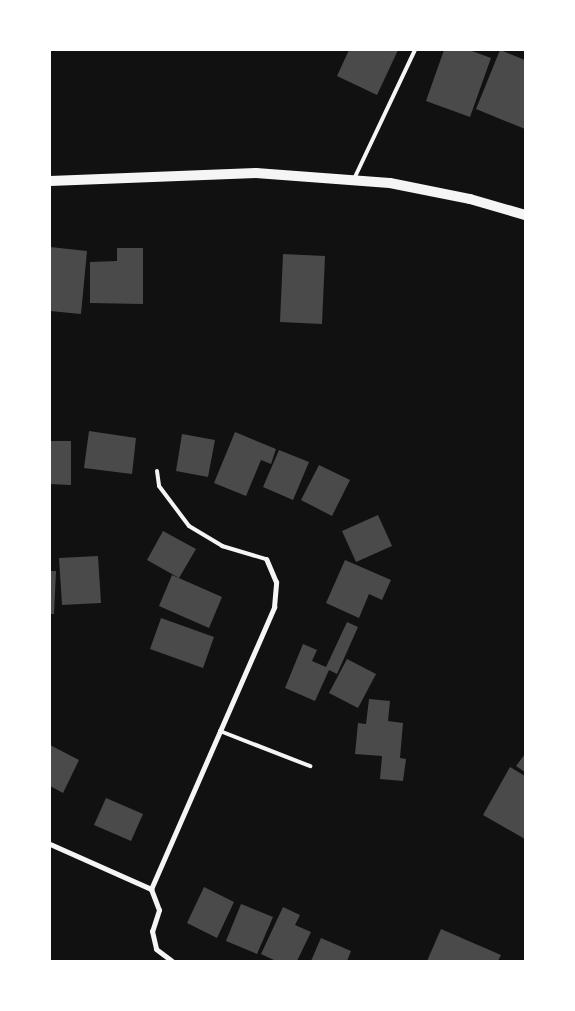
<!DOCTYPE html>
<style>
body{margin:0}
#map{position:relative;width:575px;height:1011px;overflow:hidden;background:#111;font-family:Inter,sans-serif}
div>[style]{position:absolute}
.building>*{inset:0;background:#4a4a4a}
.service>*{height:4px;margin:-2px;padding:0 2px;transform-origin:2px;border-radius:2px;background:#f5f5f5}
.minor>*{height:5px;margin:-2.5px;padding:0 2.5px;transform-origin:2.5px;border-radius:2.5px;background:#f5f5f5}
.secondary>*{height:10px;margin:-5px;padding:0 5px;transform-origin:5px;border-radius:5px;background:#f5f5f5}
span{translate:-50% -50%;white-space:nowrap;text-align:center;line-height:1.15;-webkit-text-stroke:4px #fff;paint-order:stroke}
.frame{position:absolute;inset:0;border:51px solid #fff;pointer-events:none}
</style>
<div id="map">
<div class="building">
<i style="clip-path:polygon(349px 50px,398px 50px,377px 95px,337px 76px)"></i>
<i style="clip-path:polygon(444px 50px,469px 50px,491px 58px,470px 117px,426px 101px)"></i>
<i style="clip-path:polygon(500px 50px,525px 60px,525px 129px,476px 109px)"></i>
<i style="clip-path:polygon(50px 247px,87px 251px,81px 314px,50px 311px)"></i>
<i style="clip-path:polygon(117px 248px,143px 248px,143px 304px,90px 303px,90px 262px,117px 261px)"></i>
<i style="clip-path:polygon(283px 254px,325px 256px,322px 324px,280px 322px)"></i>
<i style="clip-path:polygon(89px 431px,136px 438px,132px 474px,84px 468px)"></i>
<i style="clip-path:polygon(235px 432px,276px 449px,271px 464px,261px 460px,246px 496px,214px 483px)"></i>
<i style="clip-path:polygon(182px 434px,215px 440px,208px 477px,176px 471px)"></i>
<i style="clip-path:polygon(50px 441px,71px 441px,71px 485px,50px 484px)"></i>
<i style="clip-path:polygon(279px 450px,309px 462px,293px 500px,263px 487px)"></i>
<i style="clip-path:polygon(319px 465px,350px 480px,332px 516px,301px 500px)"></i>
<i style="clip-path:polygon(378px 515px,392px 546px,356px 562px,342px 531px)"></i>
<i style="clip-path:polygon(163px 531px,196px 549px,179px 578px,147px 560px)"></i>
<i style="clip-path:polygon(98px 556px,101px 603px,62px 605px,59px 558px)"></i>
<i style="clip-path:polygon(345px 560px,391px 580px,382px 600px,369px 594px,359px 618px,326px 603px)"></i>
<i style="clip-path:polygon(50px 571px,56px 571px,54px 614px,50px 614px)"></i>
<i style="clip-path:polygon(172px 575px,222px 597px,209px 628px,159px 606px)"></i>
<i style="clip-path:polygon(161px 618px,214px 637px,203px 668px,150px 649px)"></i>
<i style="clip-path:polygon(347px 622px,358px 627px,337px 674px,329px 670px,315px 701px,285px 688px,303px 644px,317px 650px,312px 661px,326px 667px)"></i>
<i style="clip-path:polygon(347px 659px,376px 674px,358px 708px,329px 693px)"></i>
<i style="clip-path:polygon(369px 699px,390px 701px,388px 721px,403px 723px,400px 758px,406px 759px,403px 781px,380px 779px,382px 756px,355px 754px,358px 723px,366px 724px)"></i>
<i style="clip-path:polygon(50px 745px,79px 760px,63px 793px,50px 786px)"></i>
<i style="clip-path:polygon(525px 754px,525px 772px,516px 766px)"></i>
<i style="clip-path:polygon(510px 767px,525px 776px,525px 839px,483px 815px)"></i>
<i style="clip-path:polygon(106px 798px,143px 814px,131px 841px,94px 825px)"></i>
<i style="clip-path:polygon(204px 887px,234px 902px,217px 938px,187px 923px)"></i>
<i style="clip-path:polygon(241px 904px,273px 917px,257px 954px,226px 941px)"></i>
<i style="clip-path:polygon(283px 907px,300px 915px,295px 925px,311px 932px,297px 961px,276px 961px,261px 954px)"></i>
<i style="clip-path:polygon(441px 929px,501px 955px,498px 961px,427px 961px)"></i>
<i style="clip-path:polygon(321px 938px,351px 951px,347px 961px,311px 961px)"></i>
</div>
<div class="service">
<i style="left:354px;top:179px;width:143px;rotate:-64.7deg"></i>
<i style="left:157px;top:471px;width:15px;rotate:82deg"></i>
<i style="left:159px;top:486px;width:50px;rotate:53.1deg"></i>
<i style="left:189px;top:526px;width:39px;rotate:31deg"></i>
<i style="left:222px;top:546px;width:46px;rotate:16.5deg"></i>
<i style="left:220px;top:731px;width:97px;rotate:21.3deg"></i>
</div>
<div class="minor">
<i style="left:50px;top:844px;width:111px;rotate:24deg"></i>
<i style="left:151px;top:889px;width:308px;rotate:-66.4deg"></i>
<i style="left:274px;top:607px;width:25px;rotate:-85deg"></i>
<i style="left:276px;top:582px;width:25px;rotate:-113deg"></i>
<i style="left:151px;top:889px;width:22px;rotate:69deg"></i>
<i style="left:159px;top:910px;width:22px;rotate:108deg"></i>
<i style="left:152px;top:931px;width:18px;rotate:77deg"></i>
<i style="left:156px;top:949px;width:20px;rotate:37deg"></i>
</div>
<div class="secondary">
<i style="left:50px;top:181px;width:206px;rotate:-2.2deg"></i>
<i style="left:256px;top:173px;width:134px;rotate:4.3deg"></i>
<i style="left:390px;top:183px;width:82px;rotate:11.3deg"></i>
<i style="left:470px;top:199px;width:57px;rotate:16.2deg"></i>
</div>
<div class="frame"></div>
</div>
